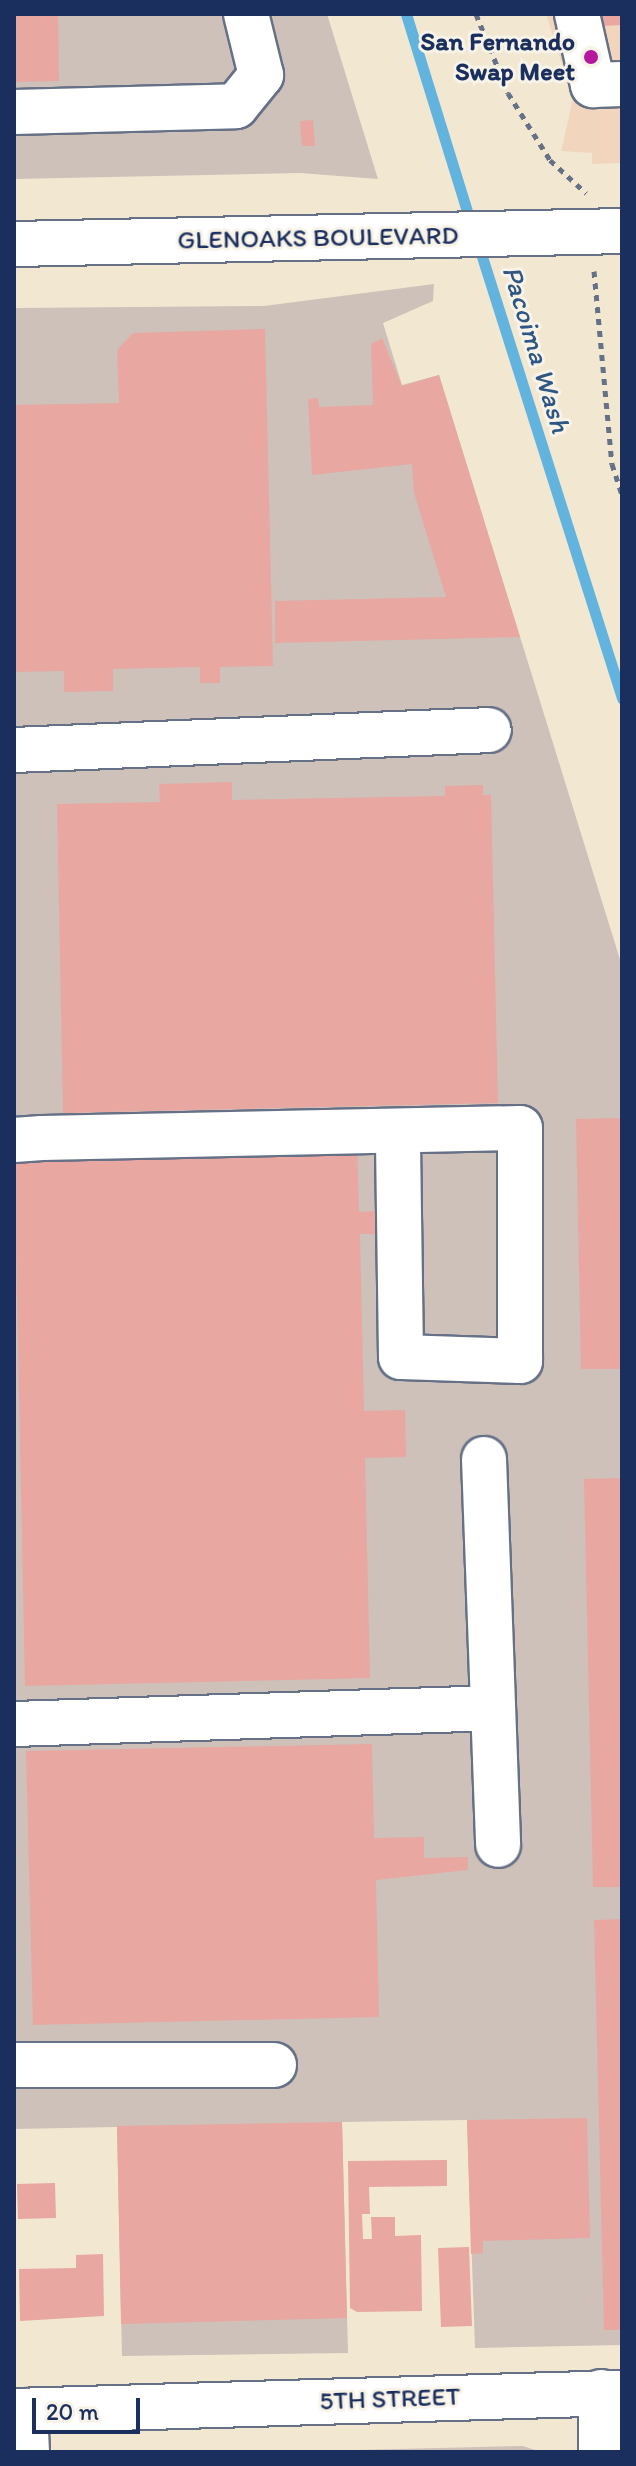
<!DOCTYPE html>
<style>
body{margin:0}
#map{position:relative;width:636px;height:2466px;overflow:hidden;background:#f2e8d1;font-family:Itim,sans-serif}
div>[style]{position:absolute}
.built>*{inset:0;background:#f1d5bd}
.industrial>*{inset:0;background:#cec1ba}
.stream>*{height:11px;margin:-5.5px;padding:0 5.5px;transform-origin:5.5px;border-radius:5.5px;background:#62b3dd}
.building>*{inset:0;background:#e8a7a1}
.path>*{height:5px;margin-top:-2.5px;transform-origin:0;background:repeating-linear-gradient(90deg,#667086 0 6px,transparent 0 12px)}
.roads{filter:drop-shadow(2px 0 #667086) drop-shadow(-2px 0 #667086) drop-shadow(0 2px #667086) drop-shadow(0 -2px #667086)}
.minor>*{height:44px;margin:-22px;padding:0 22px;transform-origin:22px;border-radius:22px;background:#fff}
.major>*{height:44px;margin:-22px;padding:0 22px;transform-origin:22px;border-radius:22px;background:#fff}
.dots>*{width:22px;height:22px;translate:-50% -50%;box-sizing:border-box;border:4px solid #f7f3e8;border-radius:50%}
span{translate:-50% -50%;white-space:nowrap;text-align:center;line-height:1.15;-webkit-text-stroke:6px #f7f3e8;paint-order:stroke}
.poi-label{font-size:26px;color:#1b2f5e;font-weight:700}
.right{translate:-100% -50%;text-align:right}
.street-label{font-size:26px;color:#1b2f5e}
.water-label{font-size:28px;color:#305784;font-style:italic}
.frame{position:absolute;inset:0;border:16px solid #1b2f5e;pointer-events:none}
.scale{position:absolute;left:32px;top:2398px;width:108px;height:36px;box-sizing:border-box;border:4px solid #1b2f5e;border-top:0;padding-left:10px;font-size:24px;line-height:28px;white-space:nowrap;color:#1b2f5e;-webkit-text-stroke:6px #f7f3e8;paint-order:stroke}
</style>
<div id="map">
<div class="built">
<i style="clip-path:polygon(546px 14px,622px 14px,622px 163px,592px 164px,592px 153px,561px 151px,573px 99px)"></i>
</div>
<div class="industrial">
<i style="clip-path:polygon(14px 14px,327px 14px,378px 179px,300px 173px,14px 179px)"></i>
<i style="clip-path:polygon(434px 284px,433px 301px,383px 323px,402px 385px,439px 375px,622px 966px,622px 2345px,475px 2348px,467px 2120px,342px 2122px,348px 2353px,122px 2356px,117px 2127px,14px 2129px,14px 308px,264px 306px)"></i>
<i style="clip-path:polygon(523px 2446px,541px 2452px,272px 2452px)"></i>
</div>
<div class="stream">
<i style="left:406px;top:14px;width:220px;rotate:72.8deg"></i>
<i style="left:478px;top:244px;width:477px;rotate:72.4deg"></i>
</div>
<div class="building">
<i style="clip-path:polygon(14px 14px,58px 14px,59px 81px,14px 82px)"></i>
<i style="clip-path:polygon(601px 14px,621px 14px,622px 25px,601px 26px)"></i>
<i style="clip-path:polygon(313px 120px,315px 146px,302px 146px,300px 121px)"></i>
<i style="clip-path:polygon(265px 329px,273px 666px,220px 667px,220px 683px,200px 683px,200px 667px,113px 669px,113px 691px,64px 692px,64px 671px,14px 672px,14px 405px,119px 403px,117px 350px,133px 333px)"></i>
<i style="clip-path:polygon(382px 338px,402px 386px,439px 375px,520px 637px,275px 643px,275px 601px,446px 597px,414px 493px,412px 464px,312px 475px,308px 399px,318px 398px,319px 407px,373px 405px,371px 344px)"></i>
<i style="clip-path:polygon(232px 782px,232px 800px,445px 796px,445px 786px,483px 785px,483px 795px,491px 795px,498px 1103px,63px 1113px,57px 804px,160px 802px,159px 784px)"></i>
<i style="clip-path:polygon(622px 1118px,622px 1369px,581px 1369px,576px 1119px)"></i>
<i style="clip-path:polygon(357px 1144px,359px 1212px,375px 1211px,376px 1234px,360px 1234px,364px 1411px,405px 1410px,406px 1457px,365px 1458px,370px 1678px,25px 1686px,14px 1153px)"></i>
<i style="clip-path:polygon(622px 1478px,622px 1887px,593px 1887px,584px 1479px)"></i>
<i style="clip-path:polygon(372px 1744px,374px 1838px,424px 1837px,424px 1858px,468px 1857px,468px 1870px,376px 1880px,379px 2017px,33px 2025px,26px 1751px)"></i>
<i style="clip-path:polygon(622px 1919px,622px 2330px,604px 2330px,594px 1920px)"></i>
<i style="clip-path:polygon(587px 2118px,590px 2238px,483px 2241px,483px 2253px,471px 2254px,467px 2120px)"></i>
<i style="clip-path:polygon(342px 2122px,347px 2318px,121px 2324px,117px 2126px)"></i>
<i style="clip-path:polygon(447px 2160px,447px 2186px,369px 2187px,370px 2214px,362px 2214px,363px 2239px,372px 2239px,371px 2217px,395px 2217px,395px 2236px,421px 2235px,422px 2311px,357px 2312px,350px 2308px,348px 2161px)"></i>
<i style="clip-path:polygon(55px 2183px,56px 2218px,18px 2219px,17px 2184px)"></i>
<i style="clip-path:polygon(469px 2247px,472px 2326px,441px 2327px,438px 2248px)"></i>
<i style="clip-path:polygon(103px 2254px,104px 2316px,20px 2321px,19px 2269px,76px 2268px,76px 2255px)"></i>
</div>
<div class="path">
<i style="left:476px;top:14px;width:85px;rotate:67.9deg"></i>
<i style="left:508px;top:93px;width:79px;rotate:57.9deg"></i>
<i style="left:550px;top:160px;width:49px;rotate:42.5deg"></i>
<i style="left:594px;top:271px;width:194px;rotate:84.7deg"></i>
<i style="left:612px;top:464px;width:33px;rotate:72deg"></i>
</div>
<div class="roads">
<div class="minor">
<i style="left:577px;top:14px;width:73px;rotate:77.3deg"></i>
<i style="left:593px;top:85px;width:29px;rotate:-2deg"></i>
<i style="left:14px;top:112px;width:222px;rotate:-1.5deg"></i>
<i style="left:236px;top:106px;width:40px;rotate:-51deg"></i>
<i style="left:261px;top:75px;width:63px;rotate:-103.8deg"></i>
<i style="left:14px;top:750px;width:475px;rotate:-2.4deg"></i>
<i style="left:14px;top:1140px;width:28px;rotate:-4deg"></i>
<i style="left:42px;top:1138px;width:478px;rotate:-1.2deg"></i>
<i style="left:520px;top:1128px;width:233px;rotate:90deg"></i>
<i style="left:520px;top:1361px;width:119px;rotate:-178.1deg"></i>
<i style="left:401px;top:1357px;width:226px;rotate:-90.8deg"></i>
<i style="left:484px;top:1459px;width:386px;rotate:87.9deg"></i>
<i style="left:14px;top:1724px;width:478px;rotate:-1.9deg"></i>
<i style="left:14px;top:2065px;width:260px"></i>
<i style="left:601px;top:2392px;width:60px;rotate:90deg"></i>
<i style="left:14px;top:2411px;width:608px;rotate:-1.7deg"></i>
<i style="left:25px;top:2411px;width:41px;rotate:87.2deg"></i>
</div>
<div class="major">
<i style="left:14px;top:244px;width:608px;rotate:-1.22deg"></i>
</div>
</div>
<div class="dots">
<i style="left:591px;top:57px;background:#b5179e"></i>
</div>
<div class="poi-label">
<span class="right" style="left:575px;top:57px">San Fernando<br>Swap Meet</span>
</div>
<div class="street-label">
<span style="left:318px;top:238px;rotate:-1deg">GLENOAKS BOULEVARD</span>
<span style="left:390px;top:2399px;rotate:-2deg">5TH STREET</span>
</div>
<div class="water-label">
<span style="left:537px;top:349px;rotate:73deg">Pacoima Wash</span>
</div>
<div class="frame"></div>
<div class="scale">20 m</div>
</div>
